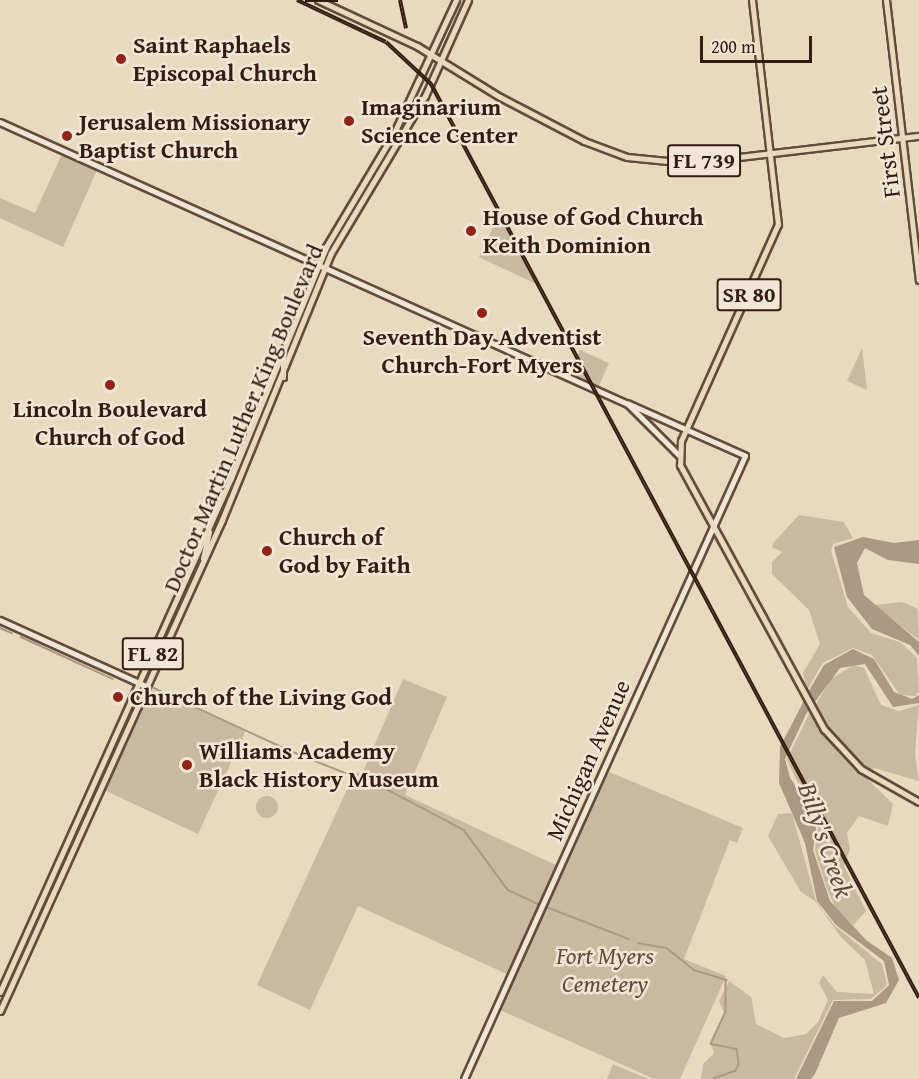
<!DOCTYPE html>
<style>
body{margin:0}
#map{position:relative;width:919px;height:1079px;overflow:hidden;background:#e9d9bf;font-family:"Gentium Book Plus",serif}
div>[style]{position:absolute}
.green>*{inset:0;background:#cab9a1}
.round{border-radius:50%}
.water>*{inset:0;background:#ab9984}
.stream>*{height:1.5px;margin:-0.75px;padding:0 0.75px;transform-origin:0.75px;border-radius:0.75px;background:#ab9984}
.roads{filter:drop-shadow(2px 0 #614c3c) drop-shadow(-2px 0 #614c3c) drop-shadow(0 2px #614c3c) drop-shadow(0 -2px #614c3c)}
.minor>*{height:4.5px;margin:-2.25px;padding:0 2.25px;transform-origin:2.25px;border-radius:2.25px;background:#f1e6d5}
.major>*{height:5px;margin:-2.5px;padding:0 2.5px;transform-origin:2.5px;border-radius:2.5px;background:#e9d9bf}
.rail>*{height:4px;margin-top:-2px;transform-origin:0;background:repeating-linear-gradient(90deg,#f1e6d5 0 4.5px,#341d10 0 9px);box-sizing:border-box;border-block:2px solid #341d10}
.dots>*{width:16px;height:16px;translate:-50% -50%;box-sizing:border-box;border:3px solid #f1e6d5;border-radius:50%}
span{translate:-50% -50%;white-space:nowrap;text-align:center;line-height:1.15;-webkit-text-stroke:5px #f1e6d5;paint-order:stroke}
.shield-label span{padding:2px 4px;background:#f1e6d5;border:2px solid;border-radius:4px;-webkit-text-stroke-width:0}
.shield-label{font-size:22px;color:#341d10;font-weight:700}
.poi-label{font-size:24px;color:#341d10;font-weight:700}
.left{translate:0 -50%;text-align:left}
.street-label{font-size:24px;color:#341d10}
.park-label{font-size:24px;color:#614c3c;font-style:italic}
.water-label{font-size:26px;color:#5e4839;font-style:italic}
.scale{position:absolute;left:700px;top:36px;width:112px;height:27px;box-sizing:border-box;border:3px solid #341d10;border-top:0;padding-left:8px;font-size:18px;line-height:21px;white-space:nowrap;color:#341d10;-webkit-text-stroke:4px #f1e6d5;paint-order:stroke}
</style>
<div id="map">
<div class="green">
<i style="clip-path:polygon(62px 154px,97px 170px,63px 247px,0 218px,0 198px,35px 213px)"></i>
<i style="clip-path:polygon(496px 221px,507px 226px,538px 285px,479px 257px)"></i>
<i style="clip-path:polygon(862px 348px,867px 390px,847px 381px)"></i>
<i style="clip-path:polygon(580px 350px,609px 363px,597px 390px,568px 377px)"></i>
<i style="clip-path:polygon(799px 515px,844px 522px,853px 538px,833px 544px,831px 551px,848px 607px,871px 633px,900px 642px,917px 658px,919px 691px,915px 696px,900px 695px,872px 655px,853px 648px,823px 663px,807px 690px,803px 673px,820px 644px,809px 610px,772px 574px,772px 562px,782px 552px,772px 547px,774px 542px)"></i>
<i style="clip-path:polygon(902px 602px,918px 609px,919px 640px,874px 605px)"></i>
<i style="clip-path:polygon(854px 665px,864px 668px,881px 705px,899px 711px,919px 705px,915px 754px,919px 781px,874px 768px,870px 773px,826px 728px,814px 707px,832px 678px)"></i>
<i style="clip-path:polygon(403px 679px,447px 697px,405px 795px,558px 866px,509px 975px,358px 906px,310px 1010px,257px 985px,355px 772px,362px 774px)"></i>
<i style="clip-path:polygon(150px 689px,246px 730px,198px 834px,104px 790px)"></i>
<i style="clip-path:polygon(811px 710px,839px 751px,893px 804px,888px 826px,859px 816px,847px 833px,850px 849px,844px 866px,866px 911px,853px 925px,836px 909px,827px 889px,815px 850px,818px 828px,787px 759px)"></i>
<i style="clip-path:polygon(607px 771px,743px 828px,737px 843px,730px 840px,684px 959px,726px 976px,680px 1079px,654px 1079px,500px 1010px)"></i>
<i class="round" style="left:256px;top:796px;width:22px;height:22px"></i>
<i style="clip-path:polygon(792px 813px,816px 901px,825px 914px,829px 918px,835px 926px,882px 964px,887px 985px,871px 999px,833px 1000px,794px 1079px,701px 1079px,703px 1064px,714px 1053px,710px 1042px,724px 1013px,719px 1001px,729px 981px,751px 997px,756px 1024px,784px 1038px,806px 1034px,818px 1022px,828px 1000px,819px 983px,823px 975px,837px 992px,874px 994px,865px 960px,841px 937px,815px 901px,801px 892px,768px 836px,778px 814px)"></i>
<i style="clip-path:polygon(613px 1064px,648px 1079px,607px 1079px)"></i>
</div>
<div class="water">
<i style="clip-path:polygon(863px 537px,894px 543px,919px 540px,919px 564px,888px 560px,865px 548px,857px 563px,864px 595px,919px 642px,919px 656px,910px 645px,872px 629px,847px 597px,834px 547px)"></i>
<i style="clip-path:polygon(853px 649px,874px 659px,894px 692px,912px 699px,919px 695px,919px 703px,893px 707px,865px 664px,840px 668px,806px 714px,785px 759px,790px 778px,805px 798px,816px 828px,813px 850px,830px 901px,866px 940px,892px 958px,899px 980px,886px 1003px,839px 1018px,815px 1074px,811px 1079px,796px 1079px,834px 1001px,872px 1001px,889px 985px,884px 961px,836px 925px,817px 901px,805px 843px,779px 783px,780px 747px,810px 689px,824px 665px)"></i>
</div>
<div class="stream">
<i style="left:0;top:628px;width:13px;rotate:23deg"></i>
<i style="left:21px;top:637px;width:101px;rotate:24.5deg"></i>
<i style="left:154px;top:688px;width:148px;rotate:24.8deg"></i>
<i style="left:288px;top:750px;width:110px;rotate:21.9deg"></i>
<i style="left:390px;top:791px;width:84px;rotate:27.8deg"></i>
<i style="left:464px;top:830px;width:74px;rotate:53.7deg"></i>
<i style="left:508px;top:890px;width:35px;rotate:25deg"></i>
<i style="left:544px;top:906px;width:91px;rotate:21.2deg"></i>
<i style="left:638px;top:943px;width:29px;rotate:10deg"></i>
<i style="left:667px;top:948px;width:35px;rotate:39deg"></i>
<i style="left:694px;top:970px;width:34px;rotate:17deg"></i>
<i style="left:726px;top:980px;width:32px;rotate:90deg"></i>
<i style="left:726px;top:1012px;width:35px;rotate:115deg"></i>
<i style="left:711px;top:1044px;width:26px;rotate:11deg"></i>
<i style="left:737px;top:1049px;width:15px;rotate:82deg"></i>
<i style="left:739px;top:1064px;width:8px;rotate:113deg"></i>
<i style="left:736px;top:1071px;width:23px;rotate:160deg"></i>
</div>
<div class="roads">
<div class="minor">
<i style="left:0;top:122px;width:688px;rotate:24.18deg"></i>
<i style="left:628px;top:404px;width:72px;rotate:45deg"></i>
<i style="left:0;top:620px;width:160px;rotate:24.3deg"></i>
<i style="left:464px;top:1079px;width:683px;rotate:-65.72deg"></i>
<i style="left:745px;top:456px;width:128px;rotate:-156deg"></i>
</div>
<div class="major">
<i style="left:318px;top:0;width:109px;rotate:24.9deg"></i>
<i style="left:417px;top:46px;width:97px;rotate:31.6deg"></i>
<i style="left:500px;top:97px;width:95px;rotate:27.6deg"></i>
<i style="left:584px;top:141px;width:46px;rotate:20.4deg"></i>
<i style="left:627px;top:157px;width:61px;rotate:5.6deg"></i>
<i style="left:688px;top:163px;width:233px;rotate:-6.7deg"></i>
<i style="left:752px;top:0;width:226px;rotate:83.4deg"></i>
<i style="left:778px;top:224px;width:238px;rotate:114.1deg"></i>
<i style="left:681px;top:441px;width:24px;rotate:92deg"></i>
<i style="left:680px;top:465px;width:301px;rotate:61.4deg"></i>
<i style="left:824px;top:729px;width:54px;rotate:47.2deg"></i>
<i style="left:861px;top:769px;width:67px;rotate:29.6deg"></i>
<i style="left:886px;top:0;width:282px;rotate:83.3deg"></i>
<i style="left:283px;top:377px;width:19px;rotate:-90deg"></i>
<i style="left:203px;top:558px;width:27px;rotate:-77deg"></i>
<i style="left:0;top:992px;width:564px;rotate:-65.8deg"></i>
<i style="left:231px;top:478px;width:250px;rotate:-67.6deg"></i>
<i style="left:326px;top:247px;width:133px;rotate:-59.2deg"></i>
<i style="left:394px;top:133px;width:147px;rotate:-65deg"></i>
<i style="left:0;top:1011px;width:539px;rotate:-65.67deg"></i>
<i style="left:222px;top:520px;width:288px;rotate:-67.8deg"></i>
<i style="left:331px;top:253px;width:183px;rotate:-59.1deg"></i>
<i style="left:425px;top:96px;width:105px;rotate:-65.9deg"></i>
</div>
</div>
<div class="rail">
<i style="left:297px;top:0;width:98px;rotate:25.3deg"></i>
<i style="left:386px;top:42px;width:62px;rotate:43deg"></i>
<i style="left:431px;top:84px;width:1036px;rotate:61.9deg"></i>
<i style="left:305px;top:0;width:33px"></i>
<i style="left:400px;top:0;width:29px;rotate:78deg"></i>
</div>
<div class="dots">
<i style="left:121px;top:59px;background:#8f2418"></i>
<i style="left:349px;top:121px;background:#8f2418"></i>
<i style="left:67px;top:136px;background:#8f2418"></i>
<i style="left:471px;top:231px;background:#8f2418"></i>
<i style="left:482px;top:313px;background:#8f2418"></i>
<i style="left:110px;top:385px;background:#8f2418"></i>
<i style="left:267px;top:551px;background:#8f2418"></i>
<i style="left:118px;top:697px;background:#8f2418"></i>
<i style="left:187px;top:765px;background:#8f2418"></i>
</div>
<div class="shield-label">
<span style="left:704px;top:161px">FL 739</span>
<span style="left:749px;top:295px">SR 80</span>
<span style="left:153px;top:654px">FL 82</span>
</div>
<div class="poi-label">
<span class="left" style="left:133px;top:59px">Saint Raphaels<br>Episcopal Church</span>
<span class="left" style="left:361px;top:121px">Imaginarium<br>Science Center</span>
<span class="left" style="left:79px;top:136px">Jerusalem Missionary<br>Baptist Church</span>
<span class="left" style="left:483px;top:231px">House of God Church<br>Keith Dominion</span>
<span style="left:482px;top:351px">Seventh Day Adventist<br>Church-Fort Myers</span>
<span style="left:110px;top:423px">Lincoln Boulevard<br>Church of God</span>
<span class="left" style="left:279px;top:551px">Church of<br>God by Faith</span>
<span class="left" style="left:130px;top:697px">Church of the Living God</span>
<span class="left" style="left:199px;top:765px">Williams Academy<br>Black History Museum</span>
</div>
<div class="street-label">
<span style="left:885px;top:142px;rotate:-97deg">First Street</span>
<span style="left:243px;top:418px;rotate:-67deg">Doctor Martin Luther King Boulevard</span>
<span style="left:588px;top:760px;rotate:-66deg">Michigan Avenue</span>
</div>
<div class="park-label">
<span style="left:605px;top:970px">Fort Myers<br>Cemetery</span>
</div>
<div class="water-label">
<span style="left:826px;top:840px;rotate:71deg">Billy's Creek</span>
</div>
<div class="scale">200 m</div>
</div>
